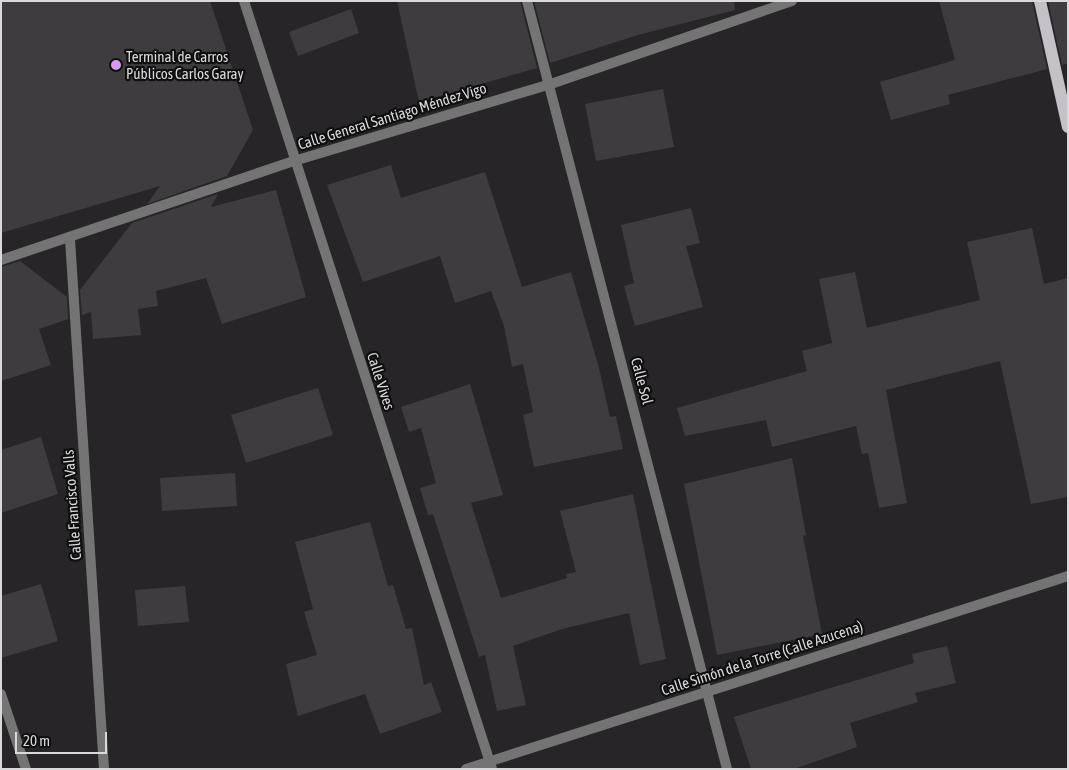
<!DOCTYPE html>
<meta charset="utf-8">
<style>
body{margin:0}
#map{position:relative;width:1069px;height:770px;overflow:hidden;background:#272528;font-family:"Asap Condensed",sans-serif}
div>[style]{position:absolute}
.building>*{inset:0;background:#3e3c3f}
.minor>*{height:10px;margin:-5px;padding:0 5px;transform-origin:5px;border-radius:5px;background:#757475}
.primary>*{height:12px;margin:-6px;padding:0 6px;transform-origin:6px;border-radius:6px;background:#c4c2c6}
.dots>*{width:14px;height:14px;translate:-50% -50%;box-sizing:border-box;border:2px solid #100f10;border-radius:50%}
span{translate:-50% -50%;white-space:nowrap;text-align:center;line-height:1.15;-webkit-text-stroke:4.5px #100f10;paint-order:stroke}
.poi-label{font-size:15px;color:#d9d8da}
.left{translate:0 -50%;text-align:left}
.street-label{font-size:15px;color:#d9d8da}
.frame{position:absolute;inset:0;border:2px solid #d9d8da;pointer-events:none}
.scale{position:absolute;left:15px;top:732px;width:92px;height:22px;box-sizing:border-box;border:2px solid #d9d8da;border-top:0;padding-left:6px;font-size:15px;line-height:18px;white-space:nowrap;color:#d9d8da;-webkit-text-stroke:4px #100f10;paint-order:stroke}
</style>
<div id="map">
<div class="building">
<i style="clip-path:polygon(1px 1px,210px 1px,253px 130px,227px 176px,147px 204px,160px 186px,1px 233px)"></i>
<i style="clip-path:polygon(397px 1px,520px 1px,537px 68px,419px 102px)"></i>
<i style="clip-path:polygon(534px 1px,734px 1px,735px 10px,638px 35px,550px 63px)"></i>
<i style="clip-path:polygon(939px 1px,1032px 1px,1047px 69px,948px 95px,950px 104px,891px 120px,880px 82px,955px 60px)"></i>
<i style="clip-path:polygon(1048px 1px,1068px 1px,1068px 63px,1062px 65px)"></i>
<i style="clip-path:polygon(351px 9px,359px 33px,298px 56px,289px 32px)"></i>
<i style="clip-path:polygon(663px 89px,674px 147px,596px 161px,585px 104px)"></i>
<i style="clip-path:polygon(391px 165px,401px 198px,485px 172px,522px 287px,571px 272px,599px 368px,610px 417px,616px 416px,623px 449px,534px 467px,523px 415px,533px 412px,523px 364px,512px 367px,504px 326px,491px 291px,455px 303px,440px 256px,363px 282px,327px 185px)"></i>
<i style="clip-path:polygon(276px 190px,306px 297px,222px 324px,206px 278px,156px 291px,158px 306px,138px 309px,141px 335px,93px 339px,91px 312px,82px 315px,80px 290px,132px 223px,218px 194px,211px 207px)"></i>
<i style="clip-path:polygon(691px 208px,700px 243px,686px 246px,703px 307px,635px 326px,624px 286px,634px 283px,621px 225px)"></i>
<i style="clip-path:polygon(1032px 228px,1044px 284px,1068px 278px,1068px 497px,1031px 504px,1000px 361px,886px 390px,907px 503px,879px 508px,868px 453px,862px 454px,856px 426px,772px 447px,766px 420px,685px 436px,677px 408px,807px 371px,802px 351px,832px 343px,819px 279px,855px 272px,867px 328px,980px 300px,967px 242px)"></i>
<i style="clip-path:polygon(20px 261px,67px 297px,68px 319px,39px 329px,51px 365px,1px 381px,1px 267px)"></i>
<i style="clip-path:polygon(470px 384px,503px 495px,471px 503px,501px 598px,567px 578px,566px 574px,576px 572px,560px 511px,633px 494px,666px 659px,640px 665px,629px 613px,562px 629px,513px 646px,526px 705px,497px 711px,485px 655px,479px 657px,433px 514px,428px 515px,420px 488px,436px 483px,421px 428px,409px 432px,401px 407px)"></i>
<i style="clip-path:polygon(318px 388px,333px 435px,246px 463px,231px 415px)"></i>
<i style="clip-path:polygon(41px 437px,58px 494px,1px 513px,1px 450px)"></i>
<i style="clip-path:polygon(792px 458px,806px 535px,803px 536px,822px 634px,717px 655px,684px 484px)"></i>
<i style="clip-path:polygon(235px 473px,237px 506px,162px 511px,160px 478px)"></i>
<i style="clip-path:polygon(370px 522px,388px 586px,393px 585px,406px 629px,412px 628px,424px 685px,431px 682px,442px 712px,380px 734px,365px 694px,298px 716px,286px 664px,317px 655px,304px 612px,313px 609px,295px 542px)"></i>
<i style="clip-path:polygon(41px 584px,58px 641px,1px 658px,1px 596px)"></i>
<i style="clip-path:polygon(185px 586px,189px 622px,138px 626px,135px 590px)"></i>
<i style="clip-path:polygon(947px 646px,956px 683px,915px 693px,918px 702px,850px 723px,857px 747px,794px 769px,751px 769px,734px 717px,914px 663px,912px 654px)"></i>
</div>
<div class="minor">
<i style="left:244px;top:1px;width:807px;rotate:72.1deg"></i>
<i style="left:527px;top:1px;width:794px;rotate:75.4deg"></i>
<i style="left:70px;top:239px;width:531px;rotate:86.33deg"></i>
<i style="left:1px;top:260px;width:309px;rotate:-18.7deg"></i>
<i style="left:294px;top:161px;width:265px;rotate:-16.7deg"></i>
<i style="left:548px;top:85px;width:258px;rotate:-19deg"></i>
<i style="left:1px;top:694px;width:79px;rotate:71.6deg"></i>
<i style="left:466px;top:769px;width:632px;rotate:-17.78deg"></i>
</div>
<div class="primary">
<i style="left:1040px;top:1px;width:129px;rotate:77.5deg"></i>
</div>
<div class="dots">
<i style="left:116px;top:65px;background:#d89af8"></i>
</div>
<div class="poi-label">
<span class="left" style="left:126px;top:65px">Terminal de Carros<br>Públicos Carlos Garay</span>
</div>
<div class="street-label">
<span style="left:392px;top:116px;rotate:-17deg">Calle General Santiago Méndez Vigo</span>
<span style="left:381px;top:381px;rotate:72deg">Calle Vives</span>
<span style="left:642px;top:381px;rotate:75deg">Calle Sol</span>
<span style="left:72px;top:505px;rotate:-94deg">Calle Francisco Valls</span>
<span style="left:762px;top:658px;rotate:-18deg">Calle Simón de la Torre (Calle Azucena)</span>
</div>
<div class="frame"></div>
<div class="scale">20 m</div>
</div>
